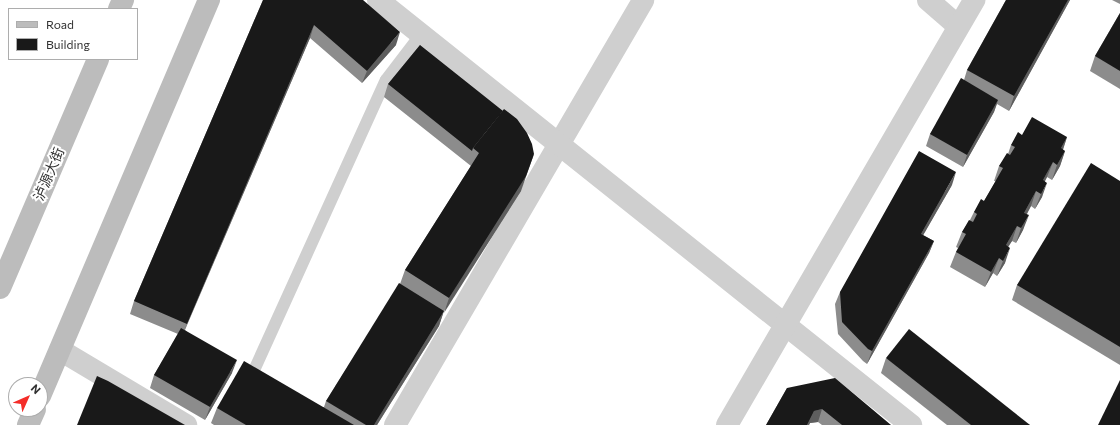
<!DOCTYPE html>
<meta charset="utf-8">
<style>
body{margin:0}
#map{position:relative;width:1120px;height:425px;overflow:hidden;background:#fff;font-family:Commissioner,"Noto Sans SC",sans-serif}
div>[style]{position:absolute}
.service>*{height:12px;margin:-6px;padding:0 6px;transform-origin:6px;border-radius:6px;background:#cfcfcf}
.minor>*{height:22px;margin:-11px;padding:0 11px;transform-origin:11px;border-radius:11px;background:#cfcfcf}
.tertiary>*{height:22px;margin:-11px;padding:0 11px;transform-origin:11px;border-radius:11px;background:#cfcfcf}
.secondary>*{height:22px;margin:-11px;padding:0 11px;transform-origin:11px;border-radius:11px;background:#bcbcbc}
.wall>*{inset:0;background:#8c8c8c}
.shaded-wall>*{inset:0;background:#5e5e5e}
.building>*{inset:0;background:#191919}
span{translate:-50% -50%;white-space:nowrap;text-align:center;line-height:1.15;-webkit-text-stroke:4px #fff;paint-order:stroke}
.street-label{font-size:14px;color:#323232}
.legend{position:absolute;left:8px;top:8px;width:130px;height:52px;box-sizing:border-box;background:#fff;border:1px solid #adadad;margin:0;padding:5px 7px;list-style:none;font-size:12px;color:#323232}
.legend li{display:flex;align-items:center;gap:8px;height:20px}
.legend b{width:20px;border:1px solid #adadad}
.north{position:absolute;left:8px;top:377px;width:40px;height:40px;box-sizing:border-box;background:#fff;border:1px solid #adadad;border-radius:50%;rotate:45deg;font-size:11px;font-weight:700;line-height:16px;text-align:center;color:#323232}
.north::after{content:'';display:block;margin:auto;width:14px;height:18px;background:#f42d29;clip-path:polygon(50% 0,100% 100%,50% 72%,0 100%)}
</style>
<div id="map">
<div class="service">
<i style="left:251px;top:377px;width:326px;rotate:-65.6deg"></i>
<i style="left:386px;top:80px;width:58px;rotate:-52.7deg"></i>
</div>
<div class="minor">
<i style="left:928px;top:0;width:40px;rotate:41deg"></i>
<i style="left:60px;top:350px;width:147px;rotate:30.8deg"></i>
<i style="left:395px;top:425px;width:492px;rotate:-59.7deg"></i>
</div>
<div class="tertiary">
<i style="left:378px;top:0;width:682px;rotate:38.57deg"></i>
<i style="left:727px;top:425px;width:492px;rotate:-59.8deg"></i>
</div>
<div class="secondary">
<i style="left:119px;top:9px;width:10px;rotate:-66deg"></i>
<i style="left:0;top:288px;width:249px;rotate:-66.8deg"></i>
<i style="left:40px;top:396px;width:431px;rotate:-66.9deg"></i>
<i style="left:28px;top:425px;width:17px;rotate:-66deg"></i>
</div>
<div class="wall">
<i style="clip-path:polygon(263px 0,396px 45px,362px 83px,310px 38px,185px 330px,232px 373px,205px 420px,150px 388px,154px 375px,178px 334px,130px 314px,134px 301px)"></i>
<i style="clip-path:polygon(1006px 0,1070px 0,1009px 111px,997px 104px,994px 112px,963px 167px,926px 146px,930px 134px,964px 80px,967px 70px)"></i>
<i style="clip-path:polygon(1112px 0,1120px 0,1120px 4px)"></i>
<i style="clip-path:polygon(1120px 13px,1120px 89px,1090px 71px,1095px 56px)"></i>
<i style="clip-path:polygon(420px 45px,521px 191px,443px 313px,439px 326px,377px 425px,214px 425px,211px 423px,217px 408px,324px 407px,326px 401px,400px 284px,405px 270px,471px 166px,384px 97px,388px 84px)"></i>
<i style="clip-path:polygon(1022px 135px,1067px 137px,1063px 150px,1065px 151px,1060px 166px,1052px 180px,1047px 177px,1045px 181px,1042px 197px,1035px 209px,1031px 206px,1027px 214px,1023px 230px,1016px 243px,1012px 241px,1008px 246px,1005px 263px,997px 276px,993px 273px,985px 287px,950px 267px,956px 252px,958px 248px,956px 247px,962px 232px,970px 220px,974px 212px,984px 201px,996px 181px,994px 181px,999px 166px,1008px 154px,1011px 145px)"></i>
<i style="clip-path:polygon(1120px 181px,1120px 365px,1012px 300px,1017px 285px)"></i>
<i style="clip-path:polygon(952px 185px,923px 235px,934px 241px,929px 253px,867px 364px,863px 361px,838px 334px,835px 304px,840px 292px)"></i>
<i style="clip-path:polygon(886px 358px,1030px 425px,947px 425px,881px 373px)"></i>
<i style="clip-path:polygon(787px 388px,891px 425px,822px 425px,818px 422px,810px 423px,809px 425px,766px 425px)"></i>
</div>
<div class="shaded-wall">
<i style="clip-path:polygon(1068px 0,1070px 0,1009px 111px,1014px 96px)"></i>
<i style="clip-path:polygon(314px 25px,310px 38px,182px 336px,187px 324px)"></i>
<i style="clip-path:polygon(400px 32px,396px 45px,362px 83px,367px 71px)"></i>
<i style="clip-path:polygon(998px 100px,994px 112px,963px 167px,967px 155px)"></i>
<i style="clip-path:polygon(1067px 137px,1062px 152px,1061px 148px)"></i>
<i style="clip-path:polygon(1065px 151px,1060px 166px,1052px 180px,1057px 165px)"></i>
<i style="clip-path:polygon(534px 154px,521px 191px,444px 313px,449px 298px)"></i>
<i style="clip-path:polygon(1053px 162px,1047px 177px,1039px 193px,1043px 180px)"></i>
<i style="clip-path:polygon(956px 172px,952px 185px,917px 246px,921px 234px)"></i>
<i style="clip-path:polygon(1047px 183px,1042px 197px,1035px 209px,1041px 194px)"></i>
<i style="clip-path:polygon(1036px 191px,1031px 206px,1019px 228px,1024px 213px)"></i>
<i style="clip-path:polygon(1029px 215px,1023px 230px,1016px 243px,1021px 228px)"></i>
<i style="clip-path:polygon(1017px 226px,1012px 241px,1000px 260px,1006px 245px)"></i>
<i style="clip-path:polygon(934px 241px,929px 253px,867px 364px,872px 351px)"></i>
<i style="clip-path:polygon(1010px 248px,1005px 263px,997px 276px,1003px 261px)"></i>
<i style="clip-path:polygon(999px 258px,993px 273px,985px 287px,991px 272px)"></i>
<i style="clip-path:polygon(444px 311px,439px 326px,377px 425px,374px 425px)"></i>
<i style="clip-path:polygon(237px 360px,232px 373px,205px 420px,210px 407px)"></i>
<i style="clip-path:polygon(822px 409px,818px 422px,810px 423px,809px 425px,807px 425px,814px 411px)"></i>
</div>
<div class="building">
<i style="clip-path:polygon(263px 0,363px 0,400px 32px,367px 71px,314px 25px,187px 324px,134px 301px)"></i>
<i style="clip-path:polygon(1006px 0,1068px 0,1014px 96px,967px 70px)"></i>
<i style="clip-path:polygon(1120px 13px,1120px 71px,1095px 56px)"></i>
<i style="clip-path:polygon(420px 45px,503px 111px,473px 148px,472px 151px,388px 84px)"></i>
<i style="clip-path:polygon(961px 78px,998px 100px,967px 155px,930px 134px)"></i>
<i style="clip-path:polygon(504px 109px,517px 119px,527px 133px,532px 144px,534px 154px,526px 176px,449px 298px,405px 270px,479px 153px,473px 148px)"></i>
<i style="clip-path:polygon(1032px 117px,1067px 137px,1061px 148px,1065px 151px,1057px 165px,1053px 162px,1043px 180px,1047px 183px,1041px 194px,1036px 191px,1024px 213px,1029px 215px,1021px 228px,1017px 226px,1006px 245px,1010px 248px,1003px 261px,999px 258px,991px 272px,956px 252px,966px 234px,962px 232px,969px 220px,973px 222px,977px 214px,974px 212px,981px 199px,984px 201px,1003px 168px,999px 166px,1007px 153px,1010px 155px,1015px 147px,1011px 145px,1018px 132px,1022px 135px)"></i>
<i style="clip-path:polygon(919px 151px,956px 172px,921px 234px,934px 241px,872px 351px,868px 349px,842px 322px,840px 292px)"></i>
<i style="clip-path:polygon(1091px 163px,1120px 181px,1120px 347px,1017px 285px)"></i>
<i style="clip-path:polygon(399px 283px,444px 311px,374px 425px,366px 425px,326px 401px)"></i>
<i style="clip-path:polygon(181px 328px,237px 360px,210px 407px,154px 375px)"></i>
<i style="clip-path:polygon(909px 329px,1030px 425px,971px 425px,886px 358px)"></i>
<i style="clip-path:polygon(244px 361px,354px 425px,246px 425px,217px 408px)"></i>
<i style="clip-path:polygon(97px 376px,108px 381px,185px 425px,77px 425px)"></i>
<i style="clip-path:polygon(835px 378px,891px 425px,842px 425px,822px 409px,814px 411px,807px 425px,766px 425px,787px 388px)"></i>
<i style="clip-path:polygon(1120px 380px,1120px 425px,1098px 425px)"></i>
</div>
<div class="street-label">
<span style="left:49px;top:174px;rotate:-67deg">泸源大街</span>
</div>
<ul class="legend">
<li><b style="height:5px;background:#bcbcbc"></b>Road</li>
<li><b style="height:11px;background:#191919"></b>Building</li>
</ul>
<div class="north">N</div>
</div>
